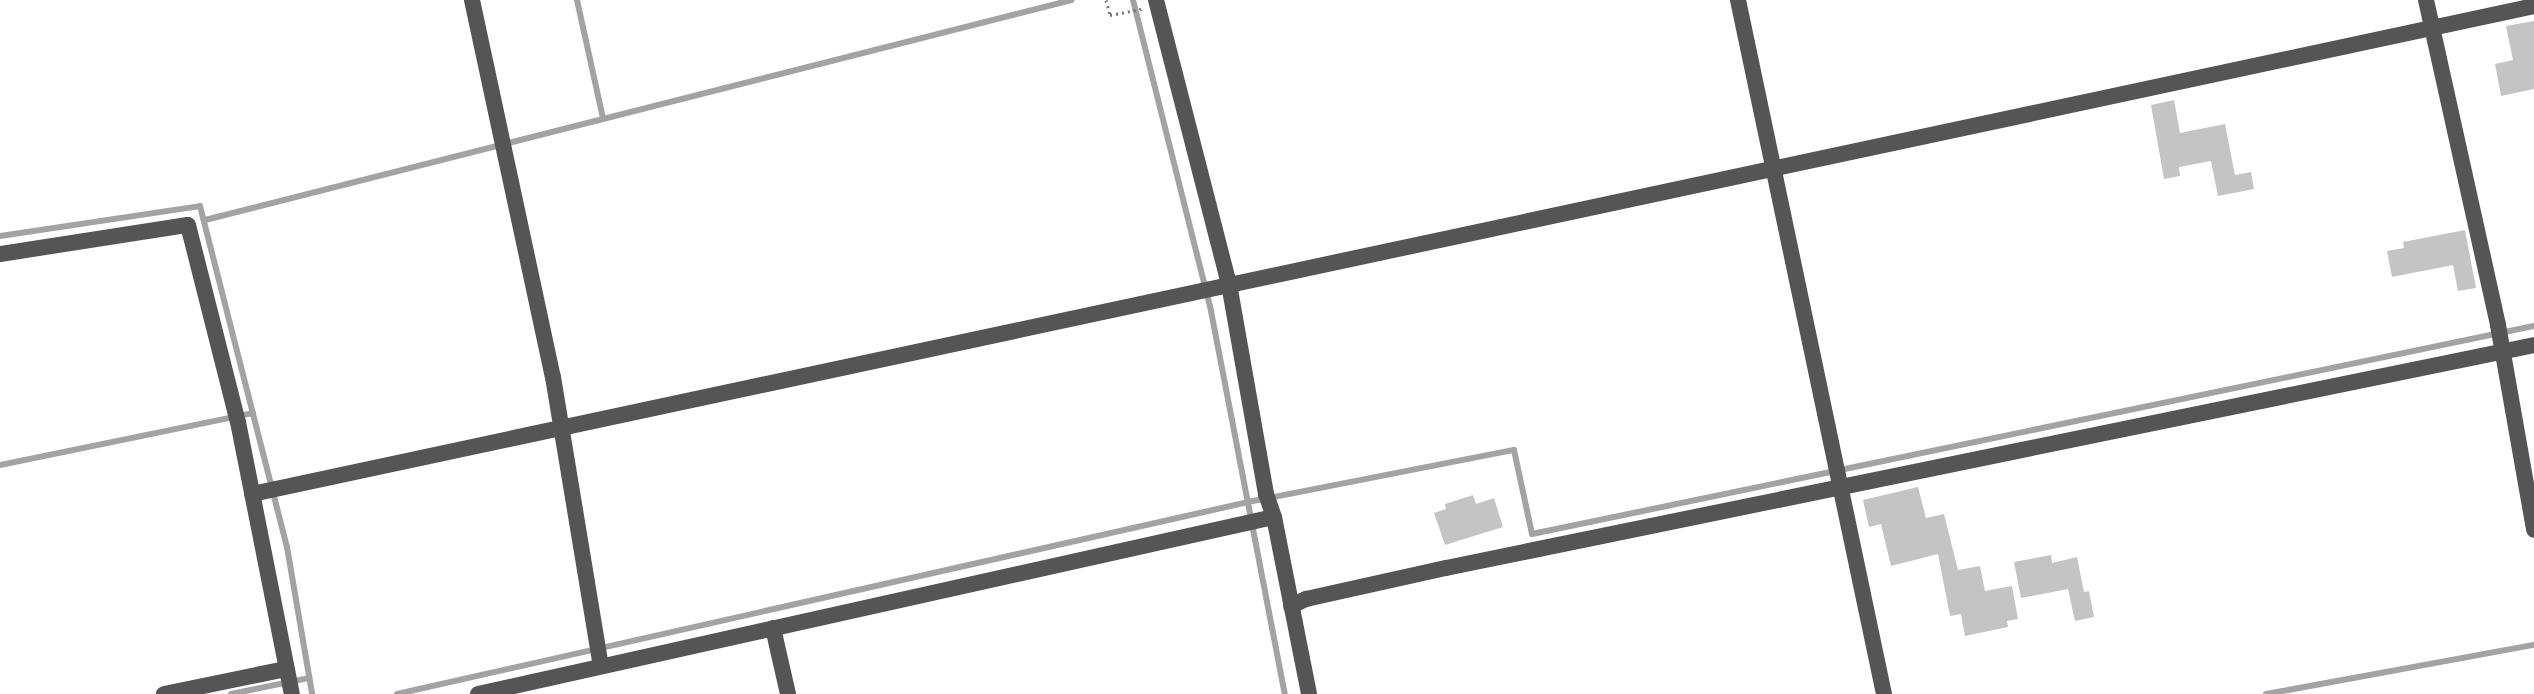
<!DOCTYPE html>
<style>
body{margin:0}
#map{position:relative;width:2534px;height:694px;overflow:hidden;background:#fff;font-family:Signika,sans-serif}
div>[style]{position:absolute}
.stream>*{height:6px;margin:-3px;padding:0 3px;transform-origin:3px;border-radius:3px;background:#a3a3a3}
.building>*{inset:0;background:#c4c4c4}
.path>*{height:3px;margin-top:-1.5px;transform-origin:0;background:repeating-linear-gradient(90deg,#777 0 2px,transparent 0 6px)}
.street>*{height:16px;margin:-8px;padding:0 8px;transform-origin:8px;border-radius:8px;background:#555}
span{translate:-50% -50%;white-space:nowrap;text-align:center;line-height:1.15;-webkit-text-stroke:7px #fff;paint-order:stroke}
</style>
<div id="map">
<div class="stream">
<i style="left:577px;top:0;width:121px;rotate:77.6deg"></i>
<i style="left:1133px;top:0;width:321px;rotate:75.9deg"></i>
<i style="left:1211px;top:311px;width:390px;rotate:79.1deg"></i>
<i style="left:205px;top:220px;width:894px;rotate:-14.24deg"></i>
<i style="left:0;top:236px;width:202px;rotate:-8.5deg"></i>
<i style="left:200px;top:206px;width:352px;rotate:75.7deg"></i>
<i style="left:287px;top:547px;width:149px;rotate:80.3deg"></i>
<i style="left:0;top:465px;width:258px;rotate:-11.6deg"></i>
<i style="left:231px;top:694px;width:80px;rotate:-11.6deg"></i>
<i style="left:397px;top:694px;width:872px;rotate:-12.71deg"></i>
<i style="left:1248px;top:502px;width:271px;rotate:-11.1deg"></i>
<i style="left:1514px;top:450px;width:86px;rotate:77.9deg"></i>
<i style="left:1532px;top:534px;width:1023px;rotate:-11.73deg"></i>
<i style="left:2266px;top:694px;width:272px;rotate:-10.4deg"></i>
</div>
<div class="building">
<i style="clip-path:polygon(2534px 21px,2534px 89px,2501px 96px,2495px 64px,2513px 60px,2506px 26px)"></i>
<i style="clip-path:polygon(2174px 100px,2180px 133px,2225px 124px,2235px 175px,2251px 172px,2254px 189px,2218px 196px,2211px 161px,2179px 167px,2180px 176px,2164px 179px,2151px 105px)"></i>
<i style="clip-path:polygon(2465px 230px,2476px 288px,2458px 291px,2453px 265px,2392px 277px,2387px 251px,2404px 248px,2403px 242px)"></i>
<i style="clip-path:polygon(1918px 487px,1926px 518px,1944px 514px,1958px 570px,1980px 566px,1985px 591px,2012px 586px,2018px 619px,2007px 621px,2008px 627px,1965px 636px,1961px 614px,1950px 616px,1938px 554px,1891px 566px,1881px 524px,1869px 527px,1863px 500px)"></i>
<i style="clip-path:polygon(1473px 495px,1476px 504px,1494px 498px,1503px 527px,1445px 545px,1434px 513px,1446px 509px,1445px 504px)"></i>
<i style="clip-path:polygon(2051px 555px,2052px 563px,2077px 557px,2084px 592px,2089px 591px,2094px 617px,2075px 621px,2068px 589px,2021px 598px,2014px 562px)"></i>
</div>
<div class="path">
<i style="left:1106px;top:0;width:16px;rotate:75deg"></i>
<i style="left:1110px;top:15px;width:33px;rotate:-11deg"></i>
</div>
<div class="street">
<i style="left:472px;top:0;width:386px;rotate:77.9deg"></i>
<i style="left:553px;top:377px;width:293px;rotate:80.6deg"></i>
<i style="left:1156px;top:0;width:293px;rotate:75.6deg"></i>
<i style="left:1229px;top:284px;width:213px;rotate:80deg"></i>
<i style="left:1266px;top:494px;width:24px;rotate:71deg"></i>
<i style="left:1274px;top:517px;width:180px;rotate:78.8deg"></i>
<i style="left:1738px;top:0;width:709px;rotate:78.12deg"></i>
<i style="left:2426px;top:0;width:333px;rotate:77.5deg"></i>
<i style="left:2498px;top:325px;width:208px;rotate:80deg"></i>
<i style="left:0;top:254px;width:190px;rotate:-8.8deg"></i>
<i style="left:188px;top:225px;width:203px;rotate:75.8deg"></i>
<i style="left:238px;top:422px;width:277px;rotate:78.8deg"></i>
<i style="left:252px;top:494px;width:2334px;rotate:-12.07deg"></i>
<i style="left:1291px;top:606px;width:17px;rotate:-25deg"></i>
<i style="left:1306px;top:599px;width:143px;rotate:-12.5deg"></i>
<i style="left:1446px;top:568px;width:1111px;rotate:-11.58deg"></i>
<i style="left:773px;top:628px;width:68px;rotate:77.2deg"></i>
<i style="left:164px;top:694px;width:125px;rotate:-11.6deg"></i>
<i style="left:478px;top:694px;width:815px;rotate:-12.54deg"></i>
</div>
</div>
